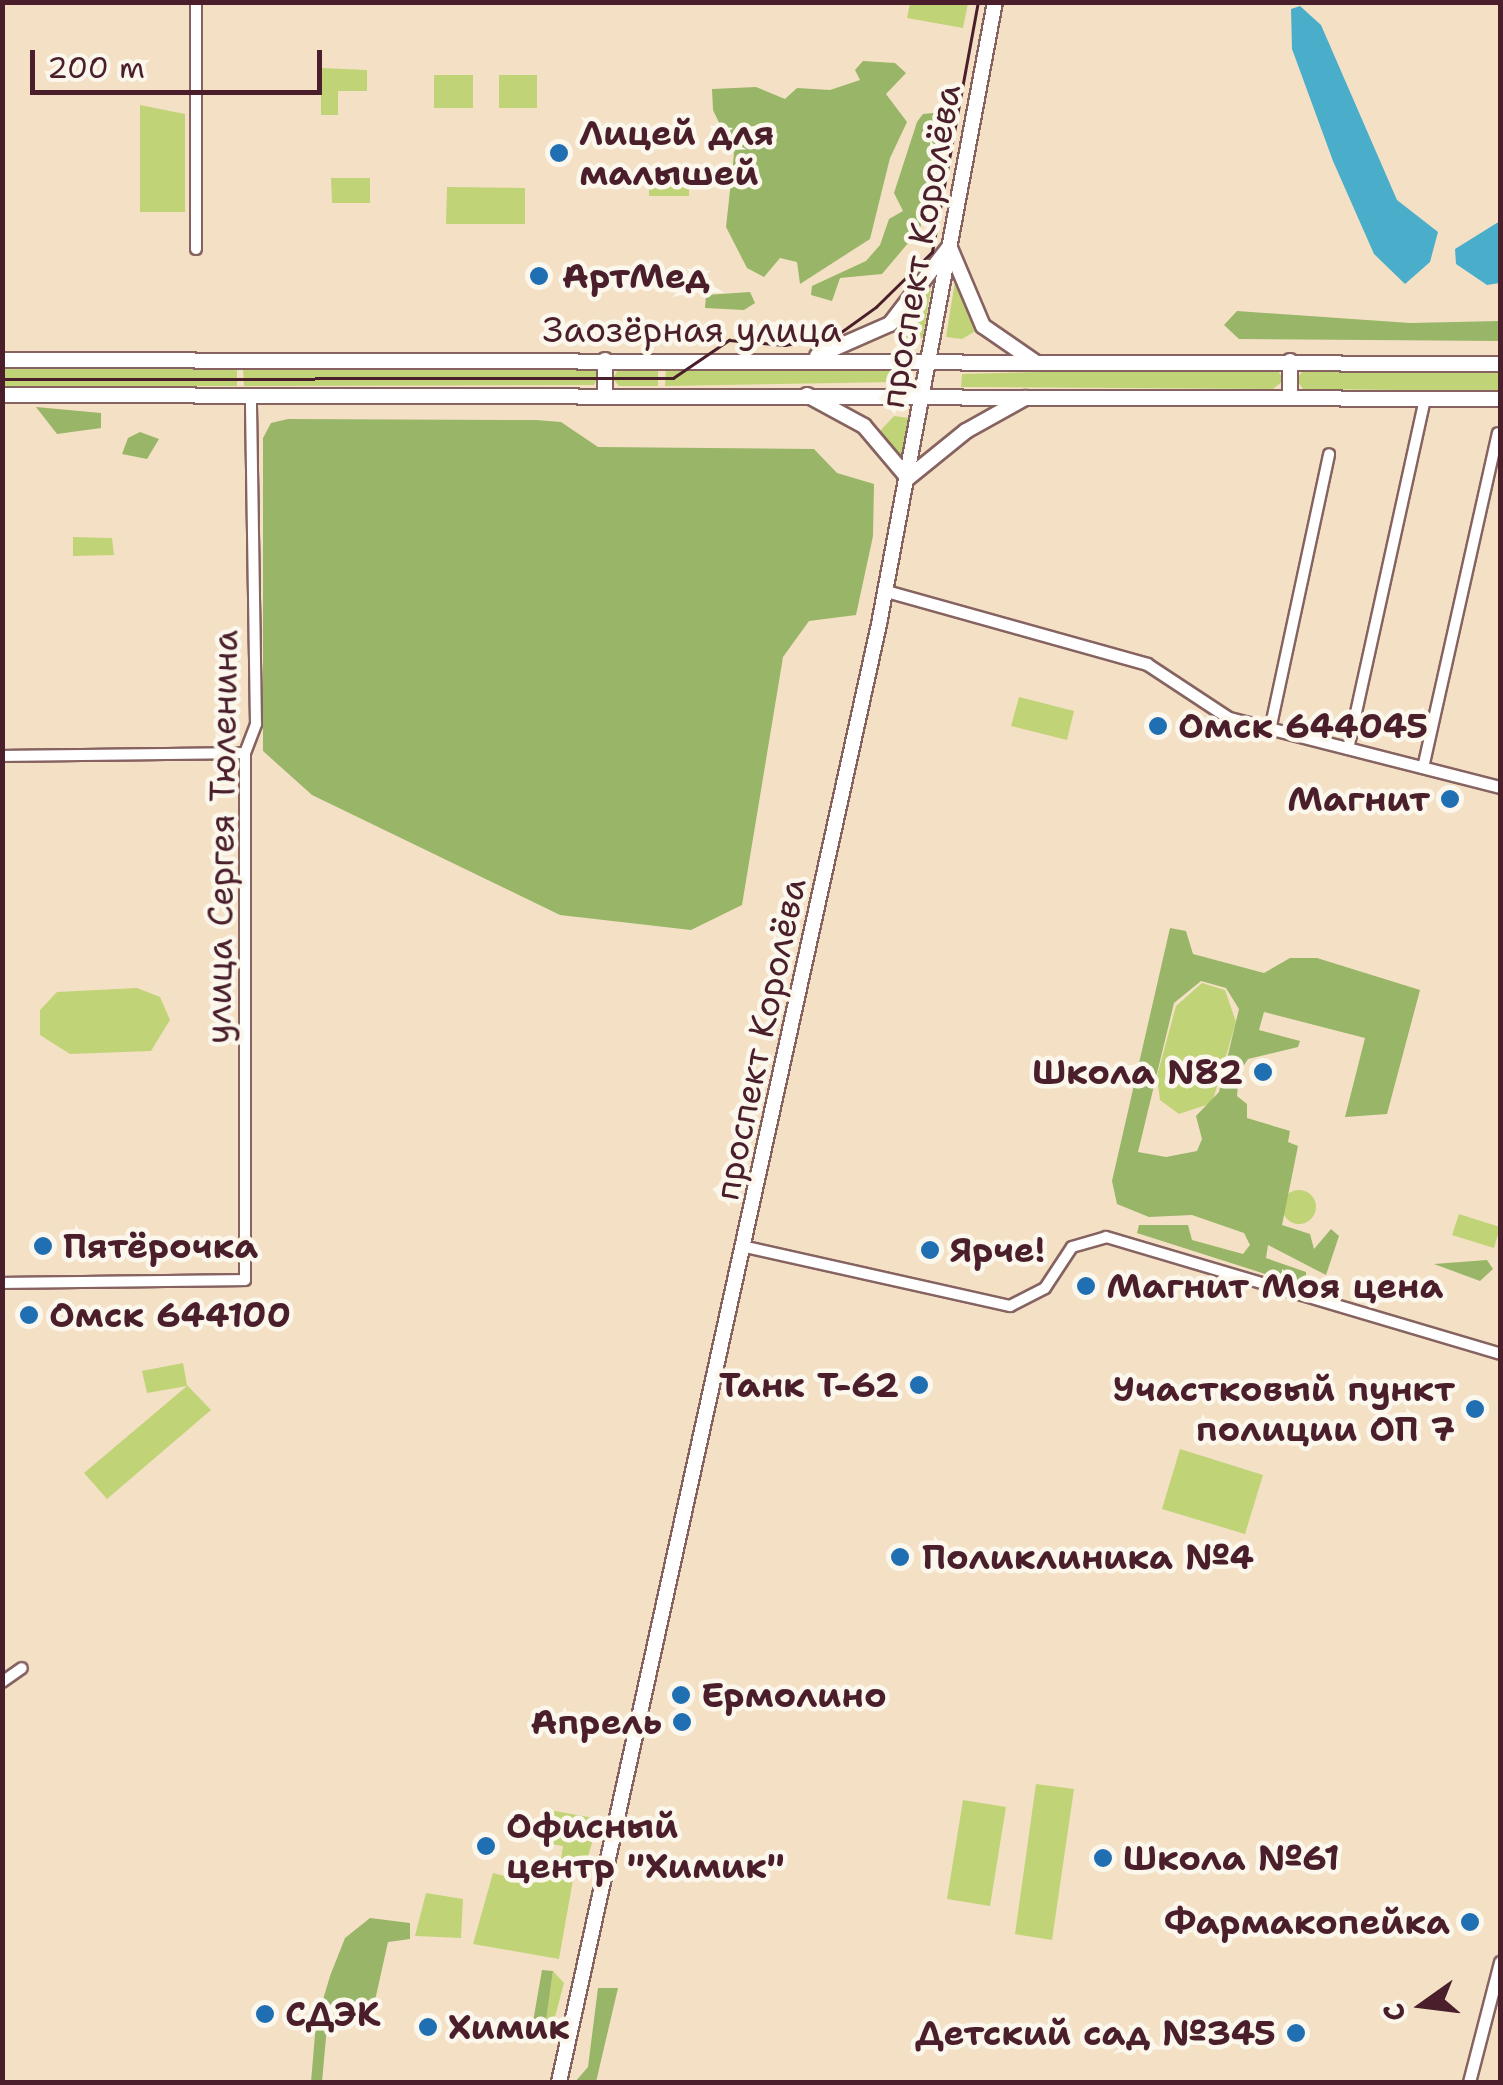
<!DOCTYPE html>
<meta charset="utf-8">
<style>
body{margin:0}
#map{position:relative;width:1503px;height:2085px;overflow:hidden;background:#f4e1c5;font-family:"Shantell Sans",sans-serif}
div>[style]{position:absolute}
.green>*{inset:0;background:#c0d377}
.round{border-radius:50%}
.forest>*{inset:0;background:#98b568}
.water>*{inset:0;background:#4aaeca}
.roads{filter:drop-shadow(2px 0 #866361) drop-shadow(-2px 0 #866361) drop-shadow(0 2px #866361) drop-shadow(0 -2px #866361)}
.minor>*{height:10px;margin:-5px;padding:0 5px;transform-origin:5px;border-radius:5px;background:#fff}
.tertiary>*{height:11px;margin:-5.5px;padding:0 5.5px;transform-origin:5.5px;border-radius:5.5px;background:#fff}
.secondary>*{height:14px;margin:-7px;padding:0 7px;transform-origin:7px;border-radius:7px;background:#fff}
.tram>*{height:2.5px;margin:-1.25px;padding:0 1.25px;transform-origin:1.25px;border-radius:1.25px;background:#4a1f2b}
.dots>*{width:28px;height:28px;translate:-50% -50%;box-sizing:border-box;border:5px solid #fbf7ec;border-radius:50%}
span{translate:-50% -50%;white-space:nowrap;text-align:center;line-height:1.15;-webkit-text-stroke:9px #fbf7ec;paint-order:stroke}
.poi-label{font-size:35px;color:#4a1f2b;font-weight:700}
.left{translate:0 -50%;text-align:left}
.right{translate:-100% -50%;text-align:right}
.street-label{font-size:35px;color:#4a1f2b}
.frame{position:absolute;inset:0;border:5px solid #4a1f2b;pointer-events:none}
.north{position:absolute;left:1373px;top:1955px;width:100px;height:100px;-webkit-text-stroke:8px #fbf7ec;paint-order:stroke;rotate:256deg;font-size:28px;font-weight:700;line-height:40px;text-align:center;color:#4a1f2b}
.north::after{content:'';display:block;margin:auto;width:35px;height:45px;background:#4a1f2b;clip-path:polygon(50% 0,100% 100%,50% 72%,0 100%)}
.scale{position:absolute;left:30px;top:50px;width:292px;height:45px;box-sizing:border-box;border:5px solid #4a1f2b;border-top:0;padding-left:12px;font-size:30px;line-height:35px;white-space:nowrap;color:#4a1f2b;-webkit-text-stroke:8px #fbf7ec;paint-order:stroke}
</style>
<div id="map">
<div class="green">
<i style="clip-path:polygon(910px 3px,968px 3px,963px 28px,907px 18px)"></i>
<i style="clip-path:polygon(321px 68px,367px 70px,367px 91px,338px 91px,338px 115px,321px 115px)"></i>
<i style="clip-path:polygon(434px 75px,473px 75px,473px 108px,434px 108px)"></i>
<i style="clip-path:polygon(499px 75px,537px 75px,537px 108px,499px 108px)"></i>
<i style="clip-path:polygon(140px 105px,185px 114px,185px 212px,140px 212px)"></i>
<i style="clip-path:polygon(331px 178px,370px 178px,370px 203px,332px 203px)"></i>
<i style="clip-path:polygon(649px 180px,689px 180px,689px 196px,649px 196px)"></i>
<i style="clip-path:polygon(447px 187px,525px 188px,525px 224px,446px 224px)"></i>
<i style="clip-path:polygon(956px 275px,979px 329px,962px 339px,946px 337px)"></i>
<i style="clip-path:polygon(931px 288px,923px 338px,906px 339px,896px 328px)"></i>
<i style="clip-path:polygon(594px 367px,600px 374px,594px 385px,244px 386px,243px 369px)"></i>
<i style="clip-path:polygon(619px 367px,658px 367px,658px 386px,619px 386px,613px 379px)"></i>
<i style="clip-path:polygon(666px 367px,898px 369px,896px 382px,665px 386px)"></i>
<i style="clip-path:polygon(3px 368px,237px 369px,237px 386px,3px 386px)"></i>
<i style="clip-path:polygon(1075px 371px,1278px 371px,1284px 380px,1273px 389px,961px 387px,962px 374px)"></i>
<i style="clip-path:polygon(1303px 371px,1500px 373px,1500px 391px,1303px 389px,1296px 379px)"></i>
<i style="clip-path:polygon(894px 416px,909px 418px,902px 460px,879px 432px)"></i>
<i style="clip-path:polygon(73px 537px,112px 538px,114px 555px,73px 556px)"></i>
<i style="clip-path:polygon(1019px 697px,1074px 711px,1067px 740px,1011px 726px)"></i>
<i style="clip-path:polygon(1202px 983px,1225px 990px,1236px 1022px,1212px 1103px,1179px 1114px,1160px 1100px,1157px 1076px,1176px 1006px)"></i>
<i style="clip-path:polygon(137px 988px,160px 997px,170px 1020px,151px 1051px,70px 1054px,40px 1035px,40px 1010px,57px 992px)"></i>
<i class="round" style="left:1282px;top:1190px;width:34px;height:34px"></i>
<i style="clip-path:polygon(1459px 1214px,1500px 1227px,1494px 1248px,1452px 1235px)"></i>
<i style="clip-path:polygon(183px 1363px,187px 1385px,211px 1410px,107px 1499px,84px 1473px,187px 1386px,147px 1393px,142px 1371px)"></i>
<i style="clip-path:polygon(1180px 1449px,1263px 1475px,1245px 1534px,1162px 1509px)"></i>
<i style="clip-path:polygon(1036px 1784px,1074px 1789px,1052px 1940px,1015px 1934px)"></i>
<i style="clip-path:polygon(963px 1800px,1006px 1807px,990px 1906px,947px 1899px)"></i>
<i style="clip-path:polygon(555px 1811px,599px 1819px,584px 1870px,560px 1866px,563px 1846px,538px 1842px,542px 1817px)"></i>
<i style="clip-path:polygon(533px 1866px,574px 1874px,559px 1959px,473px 1944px,493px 1873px,530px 1883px)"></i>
<i style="clip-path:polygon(426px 1893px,463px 1899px,461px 1938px,415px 1936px)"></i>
<i style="clip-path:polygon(553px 1971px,564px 1983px,548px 2043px,543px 2042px)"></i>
</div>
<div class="forest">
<i style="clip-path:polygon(863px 61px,895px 63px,906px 73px,886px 94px,907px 122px,890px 158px,870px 239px,800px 284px,797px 262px,780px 258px,764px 277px,747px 268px,726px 227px,734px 154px,713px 110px,712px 89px,756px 87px,785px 99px,797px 88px,830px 90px,860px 80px,855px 70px)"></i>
<i style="clip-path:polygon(944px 112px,920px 229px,882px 274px,840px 278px,832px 301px,811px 295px,812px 286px,866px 261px,880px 245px,889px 219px,903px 211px,894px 193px,917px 122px,923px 114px)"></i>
<i style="clip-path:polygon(750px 292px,755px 303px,744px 310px,705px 308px,706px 295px)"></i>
<i style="clip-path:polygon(1237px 311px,1410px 323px,1500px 321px,1500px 341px,1239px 339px,1224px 325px)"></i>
<i style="clip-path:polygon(36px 407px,101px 413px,101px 428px,57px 434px)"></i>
<i style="clip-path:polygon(288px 419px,536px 420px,561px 422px,598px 447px,814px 449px,837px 473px,874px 484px,873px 536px,856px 615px,809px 621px,783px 657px,742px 905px,691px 930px,560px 915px,312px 795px,263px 751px,263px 438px,271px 423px)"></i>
<i style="clip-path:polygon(140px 432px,159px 439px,147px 459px,122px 454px,128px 438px)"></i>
<i style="clip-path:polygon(evenodd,1170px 928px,1186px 931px,1193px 954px,1264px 973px,1290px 958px,1317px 958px,1420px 990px,1387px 1114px,1345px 1117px,1365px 1038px,1264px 1012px,1259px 1030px,1300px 1041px,1298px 1047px,1248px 1059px,1239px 1073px,1237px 1096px,1247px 1104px,1247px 1118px,1290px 1131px,1288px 1142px,1298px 1146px,1282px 1225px,1310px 1234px,1314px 1249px,1331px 1229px,1339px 1236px,1326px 1275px,1268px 1245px,1266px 1258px,1306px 1272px,1306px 1287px,1137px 1233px,1139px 1225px,1188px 1225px,1192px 1240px,1243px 1254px,1250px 1245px,1244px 1233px,1192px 1215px,1149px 1217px,1117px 1204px,1112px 1181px,1170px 928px,1201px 981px,1226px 988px,1239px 1009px,1219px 1092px,1196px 1116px,1202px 1139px,1197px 1151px,1166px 1157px,1138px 1152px,1174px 1003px,1201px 981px)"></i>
<i style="clip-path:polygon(1487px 1260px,1493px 1269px,1480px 1281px,1434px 1264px)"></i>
<i style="clip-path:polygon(370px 1918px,410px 1923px,410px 1939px,388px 1942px,372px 2014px,329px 2004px,322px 2082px,311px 2082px,316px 2023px,330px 1976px,345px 1938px)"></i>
<i style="clip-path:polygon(542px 1970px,553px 1971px,543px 2042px,530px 2039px)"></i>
<i style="clip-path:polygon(598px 1988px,618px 1988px,596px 2082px,575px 2082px,588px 2067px)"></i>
</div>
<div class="water">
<i style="clip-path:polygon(1300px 6px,1321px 25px,1397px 200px,1438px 232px,1430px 262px,1405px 284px,1374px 254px,1333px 161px,1292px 49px,1291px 9px)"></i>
<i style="clip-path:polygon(1500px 221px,1500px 283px,1487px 285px,1456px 264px,1455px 249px)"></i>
</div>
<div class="roads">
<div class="minor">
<i style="left:196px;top:249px;width:247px;rotate:-90deg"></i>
<i style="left:1270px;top:730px;width:282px;rotate:-77.9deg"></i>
<i style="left:1348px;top:749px;width:358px;rotate:-77.6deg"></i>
<i style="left:2px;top:756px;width:243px;rotate:-0.7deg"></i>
<i style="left:1423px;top:768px;width:343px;rotate:-77.4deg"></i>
<i style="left:746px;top:1247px;width:271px;rotate:12.6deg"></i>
<i style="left:1010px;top:1306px;width:39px;rotate:-27deg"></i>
<i style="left:1045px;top:1288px;width:49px;rotate:-56.6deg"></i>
<i style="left:1072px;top:1247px;width:35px;rotate:-16deg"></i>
<i style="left:1106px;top:1237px;width:411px;rotate:16.5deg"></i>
<i style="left:2px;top:1283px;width:243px;rotate:-0.7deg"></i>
<i style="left:245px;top:1280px;width:527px;rotate:-90deg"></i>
<i style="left:245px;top:753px;width:31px;rotate:-69deg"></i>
<i style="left:256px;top:724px;width:330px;rotate:-90.9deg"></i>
<i style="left:2px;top:1682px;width:24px;rotate:-35deg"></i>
</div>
<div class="tertiary">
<i style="left:886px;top:591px;width:271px;rotate:15.6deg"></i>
<i style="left:1147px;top:664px;width:98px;rotate:33.4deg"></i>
<i style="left:1229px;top:718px;width:280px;rotate:14.3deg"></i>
<i style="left:1469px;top:2082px;width:124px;rotate:-75.5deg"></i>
</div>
<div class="secondary">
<i style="left:950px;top:248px;width:85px;rotate:67.1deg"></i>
<i style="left:983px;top:326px;width:63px;rotate:34.7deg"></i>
<i style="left:817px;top:356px;width:80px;rotate:-23.7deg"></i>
<i style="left:890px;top:324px;width:97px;rotate:-52.5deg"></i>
<i style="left:2px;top:360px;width:1498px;rotate:0.15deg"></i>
<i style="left:2px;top:395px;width:1498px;rotate:0.15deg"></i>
<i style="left:807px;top:395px;width:65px;rotate:28.5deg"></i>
<i style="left:864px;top:426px;width:68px;rotate:49.8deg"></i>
<i style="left:605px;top:396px;width:36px;rotate:-90deg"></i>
<i style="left:1290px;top:398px;width:37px;rotate:-90deg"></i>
<i style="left:908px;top:478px;width:75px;rotate:-39deg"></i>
<i style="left:966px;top:431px;width:68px;rotate:-29.2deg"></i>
<i style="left:559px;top:2082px;width:1493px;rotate:-77.62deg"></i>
<i style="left:879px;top:624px;width:633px;rotate:-79.44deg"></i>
</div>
</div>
<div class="tram">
<i style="left:2px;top:379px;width:671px;rotate:-0.09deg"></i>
<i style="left:673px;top:378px;width:68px;rotate:-34.2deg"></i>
<i style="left:729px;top:340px;width:56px;rotate:5.1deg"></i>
<i style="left:785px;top:345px;width:53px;rotate:-10.9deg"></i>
<i style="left:837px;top:335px;width:48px;rotate:-35.7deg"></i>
<i style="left:876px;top:307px;width:78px;rotate:-44.5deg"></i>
<i style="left:932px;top:252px;width:254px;rotate:-79.6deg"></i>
</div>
<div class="dots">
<i style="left:559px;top:153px;background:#1f6fb2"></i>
<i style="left:539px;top:276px;background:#1f6fb2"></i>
<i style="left:1158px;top:726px;background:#1f6fb2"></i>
<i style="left:1450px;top:799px;background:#1f6fb2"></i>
<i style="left:1263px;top:1072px;background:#1f6fb2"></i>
<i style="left:43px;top:1246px;background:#1f6fb2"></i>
<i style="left:930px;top:1250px;background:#1f6fb2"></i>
<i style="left:1086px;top:1286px;background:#1f6fb2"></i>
<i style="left:29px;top:1315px;background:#1f6fb2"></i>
<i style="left:919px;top:1385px;background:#1f6fb2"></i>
<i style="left:1475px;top:1409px;background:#1f6fb2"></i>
<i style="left:900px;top:1557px;background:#1f6fb2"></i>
<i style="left:681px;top:1695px;background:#1f6fb2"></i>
<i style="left:682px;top:1722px;background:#1f6fb2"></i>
<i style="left:486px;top:1846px;background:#1f6fb2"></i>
<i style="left:1103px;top:1858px;background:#1f6fb2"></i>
<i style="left:1470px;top:1922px;background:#1f6fb2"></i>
<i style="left:265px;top:2014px;background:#1f6fb2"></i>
<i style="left:428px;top:2027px;background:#1f6fb2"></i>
<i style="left:1296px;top:2033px;background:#1f6fb2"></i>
</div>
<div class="poi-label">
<span class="left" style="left:579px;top:153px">Лицей для<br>малышей</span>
<span class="left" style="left:562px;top:276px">АртМед</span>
<span class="left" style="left:1178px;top:726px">Омск 644045</span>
<span class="right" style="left:1430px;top:799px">Магнит</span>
<span class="right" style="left:1243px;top:1072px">Школа N82</span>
<span class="left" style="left:63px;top:1246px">Пятёрочка</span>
<span class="left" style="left:950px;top:1250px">Ярче!</span>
<span class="left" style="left:1106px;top:1286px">Магнит Моя цена</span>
<span class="left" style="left:49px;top:1315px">Омск 644100</span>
<span class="right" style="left:899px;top:1385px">Танк Т-62</span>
<span class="right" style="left:1455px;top:1409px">Участковый пункт<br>полиции ОП 7</span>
<span class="left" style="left:922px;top:1557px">Поликлиника №4</span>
<span class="left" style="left:701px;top:1695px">Ермолино</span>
<span class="right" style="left:662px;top:1722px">Апрель</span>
<span class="left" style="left:506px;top:1846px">Офисный<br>центр "Химик"</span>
<span class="left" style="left:1123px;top:1858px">Школа №61</span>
<span class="right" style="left:1450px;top:1922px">Фармакопейка</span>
<span class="left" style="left:285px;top:2014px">СДЭК</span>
<span class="left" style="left:448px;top:2027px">Химик</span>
<span class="right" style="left:1276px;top:2033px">Детский сад №345</span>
</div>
<div class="street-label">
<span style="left:920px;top:246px;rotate:-80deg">проспект Королёва</span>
<span style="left:692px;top:330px">Заозёрная улица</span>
<span style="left:222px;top:837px;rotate:-89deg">улица Сергея Тюленина</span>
<span style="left:760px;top:1039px;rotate:-78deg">проспект Королёва</span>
</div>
<div class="frame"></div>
<div class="north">С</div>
<div class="scale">200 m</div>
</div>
